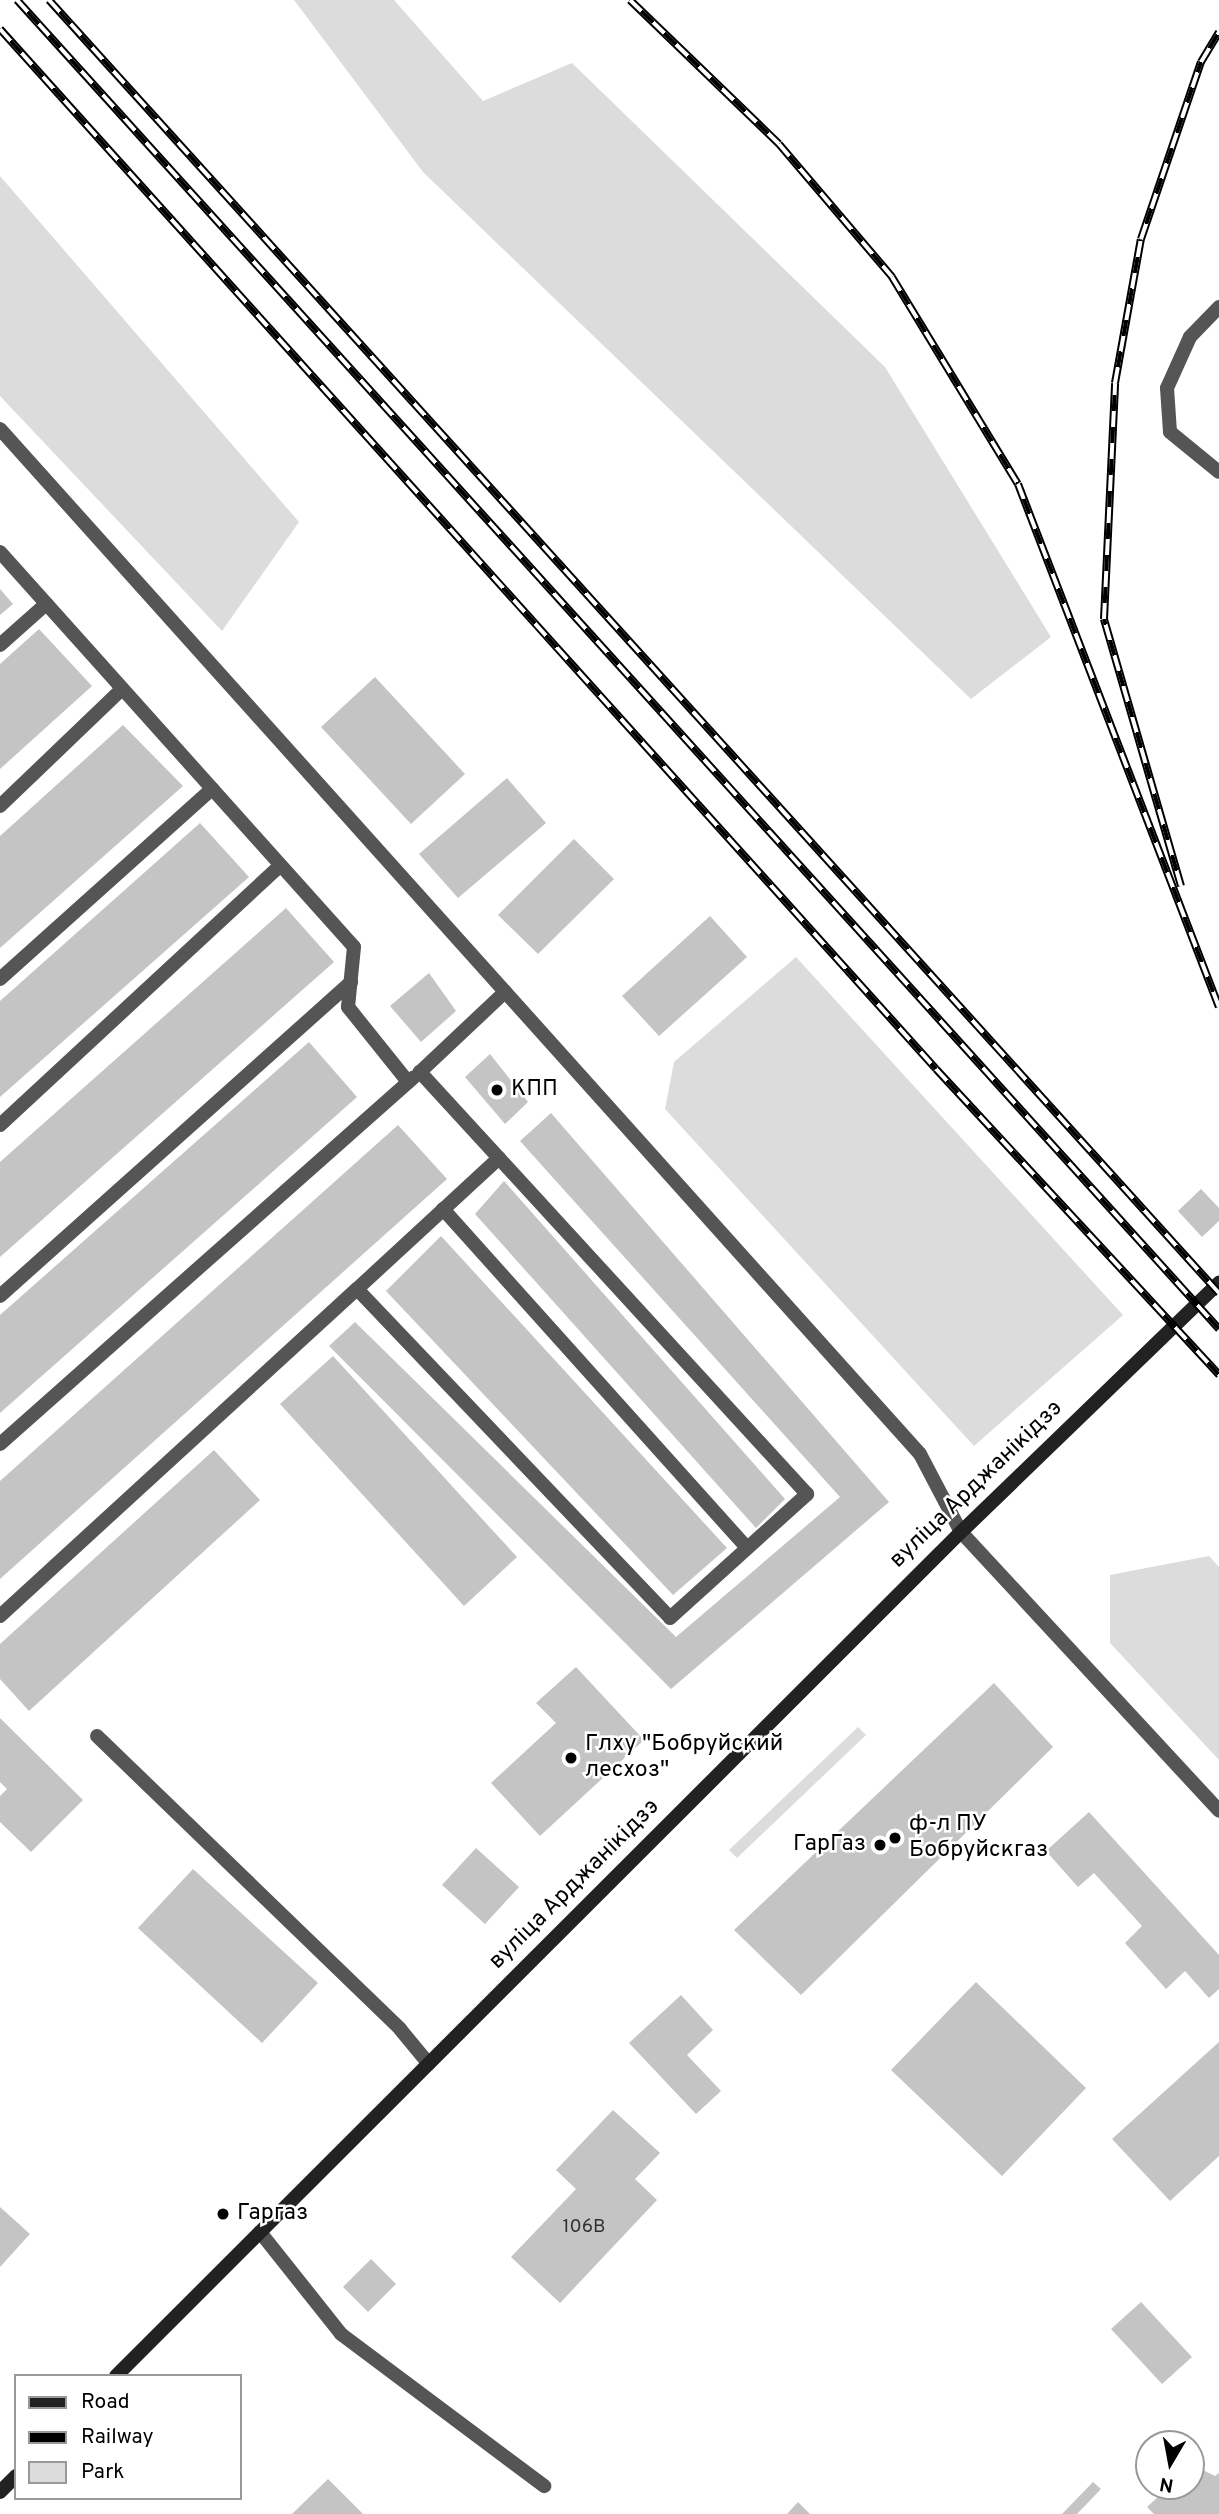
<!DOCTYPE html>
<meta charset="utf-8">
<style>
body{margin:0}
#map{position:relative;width:1219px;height:2514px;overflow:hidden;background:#fff;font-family:Overpass,sans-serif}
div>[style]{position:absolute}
.green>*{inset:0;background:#dcdcdc}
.building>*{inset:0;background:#c4c4c4}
.service>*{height:14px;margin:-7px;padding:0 7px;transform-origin:7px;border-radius:7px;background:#555}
.minor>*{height:14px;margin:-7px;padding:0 7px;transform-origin:7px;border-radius:7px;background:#555}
.secondary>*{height:14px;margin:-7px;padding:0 7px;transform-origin:7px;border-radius:7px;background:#222}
.rail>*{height:8px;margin-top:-4px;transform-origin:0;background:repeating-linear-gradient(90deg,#fff 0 16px,#000 0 32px);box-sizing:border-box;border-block:2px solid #000}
.dots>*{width:19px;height:19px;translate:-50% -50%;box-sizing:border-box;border:4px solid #fff;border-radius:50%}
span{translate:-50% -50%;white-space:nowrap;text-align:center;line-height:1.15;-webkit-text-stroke:5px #fff;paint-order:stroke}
.number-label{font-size:19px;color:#313131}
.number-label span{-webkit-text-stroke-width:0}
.poi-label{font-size:23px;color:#000}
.left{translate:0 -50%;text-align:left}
.right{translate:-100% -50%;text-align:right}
.street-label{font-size:23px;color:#000}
.legend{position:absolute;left:14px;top:2374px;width:228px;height:126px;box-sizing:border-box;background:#fff;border:2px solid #999;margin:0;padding:9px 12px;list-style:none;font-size:21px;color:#000}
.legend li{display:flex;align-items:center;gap:14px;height:35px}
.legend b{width:35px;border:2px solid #999}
.north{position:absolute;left:1135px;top:2430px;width:70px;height:70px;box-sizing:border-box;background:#fff;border:2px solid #999;border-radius:50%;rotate:190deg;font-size:19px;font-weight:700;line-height:28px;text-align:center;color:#000}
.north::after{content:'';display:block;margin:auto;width:24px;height:32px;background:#000;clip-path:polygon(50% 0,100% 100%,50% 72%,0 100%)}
</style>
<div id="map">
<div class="green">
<i style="clip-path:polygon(294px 0,394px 0,483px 101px,572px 63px,885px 367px,1051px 637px,971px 699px,423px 172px)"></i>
<i style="clip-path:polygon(0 176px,299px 522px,222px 631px,0 396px)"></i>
<i style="clip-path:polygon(796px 957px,1123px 1315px,974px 1446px,665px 1109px,674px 1062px)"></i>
<i style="clip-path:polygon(1209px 1556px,1219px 1567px,1219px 1760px,1110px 1643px,1110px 1575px)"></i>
<i style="clip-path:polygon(858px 1727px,866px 1735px,737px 1858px,729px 1850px)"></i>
</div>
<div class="building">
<i style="clip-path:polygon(0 589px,13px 604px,0 615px)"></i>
<i style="clip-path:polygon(39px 629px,92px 686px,0 769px,0 664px)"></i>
<i style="clip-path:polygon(375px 677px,465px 774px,411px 824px,321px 727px)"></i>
<i style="clip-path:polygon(123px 725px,183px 786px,0 948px,0 836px)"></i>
<i style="clip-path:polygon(507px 778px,546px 823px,458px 898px,419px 854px)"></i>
<i style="clip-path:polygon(200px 823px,249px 877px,0 1097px,0 1001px)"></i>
<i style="clip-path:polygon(574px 839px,614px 879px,538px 954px,498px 915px)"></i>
<i style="clip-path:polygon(286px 908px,334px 962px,0 1257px,0 1162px)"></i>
<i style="clip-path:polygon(710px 916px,747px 957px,659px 1036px,622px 996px)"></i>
<i style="clip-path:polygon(429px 973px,456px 1011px,421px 1042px,390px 1006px)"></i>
<i style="clip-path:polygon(309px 1042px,357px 1097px,0 1413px,0 1315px)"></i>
<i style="clip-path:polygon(490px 1054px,528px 1102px,505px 1124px,465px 1077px)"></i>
<i style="clip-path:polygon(551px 1113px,889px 1502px,671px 1689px,329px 1346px,355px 1322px,676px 1637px,840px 1497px,520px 1141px)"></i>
<i style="clip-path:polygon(398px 1125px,447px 1179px,0 1579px,0 1481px)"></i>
<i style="clip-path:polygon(504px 1181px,785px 1499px,756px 1528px,475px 1214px)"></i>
<i style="clip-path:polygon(1201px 1189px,1219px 1208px,1219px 1221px,1202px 1237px,1178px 1211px)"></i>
<i style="clip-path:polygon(441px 1236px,727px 1548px,673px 1595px,386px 1291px)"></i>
<i style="clip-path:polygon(333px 1356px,517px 1557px,464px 1606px,280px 1404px)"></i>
<i style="clip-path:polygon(214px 1450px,260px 1500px,29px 1711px,0 1679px,0 1644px)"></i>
<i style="clip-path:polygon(576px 1667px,644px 1740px,540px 1836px,491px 1783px,556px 1723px,536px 1703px)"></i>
<i style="clip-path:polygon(994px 1683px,1053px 1747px,801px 1995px,734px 1930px)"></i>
<i style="clip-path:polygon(0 1718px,83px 1800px,31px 1852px,0 1822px,0 1796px,7px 1789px,0 1782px)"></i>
<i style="clip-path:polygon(1089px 1812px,1219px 1955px,1219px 1989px,1209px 1998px,1185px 1971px,1166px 1989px,1125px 1943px,1142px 1926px,1094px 1873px,1078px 1887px,1046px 1851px)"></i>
<i style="clip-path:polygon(476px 1848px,519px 1887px,485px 1924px,442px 1885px)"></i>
<i style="clip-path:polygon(193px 1869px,318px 1983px,262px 2043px,138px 1928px)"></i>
<i style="clip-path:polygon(976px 1982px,1086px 2088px,1002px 2176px,891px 2070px)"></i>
<i style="clip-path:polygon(681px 1995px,713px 2030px,687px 2055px,721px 2091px,696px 2114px,629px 2043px)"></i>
<i style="clip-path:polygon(1219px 2042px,1219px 2156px,1170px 2201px,1112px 2139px)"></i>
<i style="clip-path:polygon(613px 2110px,660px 2153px,635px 2179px,657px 2200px,560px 2303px,511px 2257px,576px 2189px,556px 2170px)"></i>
<i style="clip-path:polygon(0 2207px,30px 2234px,0 2267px)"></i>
<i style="clip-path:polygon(371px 2259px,396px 2284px,368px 2312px,343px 2287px)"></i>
<i style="clip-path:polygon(1141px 2302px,1192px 2357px,1162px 2384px,1111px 2329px)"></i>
<i style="clip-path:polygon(1193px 2465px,1215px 2476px,1219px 2473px,1219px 2514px,1154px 2514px,1147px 2507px,1170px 2486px,1191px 2486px)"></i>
<i style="clip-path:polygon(328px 2479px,363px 2514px,292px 2514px)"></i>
<i style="clip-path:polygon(1093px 2482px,1101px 2489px,1077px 2514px,1062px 2514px)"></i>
<i style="clip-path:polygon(798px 2502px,810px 2514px,787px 2514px)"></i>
</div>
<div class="service">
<i style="left:0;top:429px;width:1377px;rotate:48.09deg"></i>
<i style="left:920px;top:1454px;width:88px;rotate:62.3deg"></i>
<i style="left:961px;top:1532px;width:380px;rotate:47.2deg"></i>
<i style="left:0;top:552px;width:530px;rotate:48.13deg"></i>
<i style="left:354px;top:947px;width:60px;rotate:95.7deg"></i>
<i style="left:348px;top:1007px;width:96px;rotate:51.3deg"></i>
<i style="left:0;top:645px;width:62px;rotate:-41.7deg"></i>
<i style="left:0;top:806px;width:169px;rotate:-43.8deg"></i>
<i style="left:0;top:979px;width:285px;rotate:-41.9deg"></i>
<i style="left:0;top:1125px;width:381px;rotate:-42.8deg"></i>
<i style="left:499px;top:1158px;width:193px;rotate:137.3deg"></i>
<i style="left:357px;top:1289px;width:454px;rotate:46.4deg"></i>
<i style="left:670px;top:1618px;width:185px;rotate:-42.1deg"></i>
<i style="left:807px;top:1494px;width:573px;rotate:-132.52deg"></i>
<i style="left:420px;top:1072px;width:117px;rotate:-43.3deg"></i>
<i style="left:443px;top:1209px;width:455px;rotate:48.1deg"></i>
<i style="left:0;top:1296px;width:471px;rotate:-41.8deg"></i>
<i style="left:0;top:1444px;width:553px;rotate:-41.56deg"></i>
<i style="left:0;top:1616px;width:484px;rotate:-42.5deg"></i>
<i style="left:97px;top:1736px;width:421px;rotate:44deg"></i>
<i style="left:400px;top:2029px;width:45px;rotate:50.4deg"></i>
<i style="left:260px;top:2232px;width:130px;rotate:51.5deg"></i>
<i style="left:341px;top:2334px;width:254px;rotate:36.8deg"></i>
</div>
<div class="minor">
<i style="left:1219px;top:307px;width:42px;rotate:134deg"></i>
<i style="left:1190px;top:337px;width:56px;rotate:114.3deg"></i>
<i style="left:1167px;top:388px;width:44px;rotate:86.1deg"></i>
<i style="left:1170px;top:432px;width:63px;rotate:39.2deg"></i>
</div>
<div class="secondary">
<i style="left:116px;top:2376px;width:1194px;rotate:-44.97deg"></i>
<i style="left:961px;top:1532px;width:359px;rotate:-44deg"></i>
<i style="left:0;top:2492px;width:23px;rotate:-45deg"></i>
</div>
<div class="rail">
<i style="left:17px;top:0;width:1792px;rotate:47.87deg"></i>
<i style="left:49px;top:0;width:1744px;rotate:47.86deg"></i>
<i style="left:630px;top:0;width:207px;rotate:44deg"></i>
<i style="left:779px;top:144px;width:175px;rotate:49.6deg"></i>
<i style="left:892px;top:277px;width:242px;rotate:58.7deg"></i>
<i style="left:1018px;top:484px;width:560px;rotate:68.98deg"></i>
<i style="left:0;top:29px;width:1399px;rotate:48.01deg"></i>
<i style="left:936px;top:1069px;width:417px;rotate:47.2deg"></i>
<i style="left:1181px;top:886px;width:278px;rotate:-106.1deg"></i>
<i style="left:1104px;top:619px;width:236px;rotate:-87.3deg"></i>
<i style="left:1115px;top:383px;width:146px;rotate:-79.8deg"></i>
<i style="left:1141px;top:239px;width:187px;rotate:-71.3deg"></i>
<i style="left:1201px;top:62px;width:35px;rotate:-59deg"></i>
</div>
<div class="dots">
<i style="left:497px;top:1090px;background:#000"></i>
<i style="left:571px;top:1758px;background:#000"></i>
<i style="left:895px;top:1838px;background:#000"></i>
<i style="left:880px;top:1845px;background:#000"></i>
<i style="left:223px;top:2214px;background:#000"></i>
</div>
<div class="number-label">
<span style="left:584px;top:2228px">106В</span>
</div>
<div class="poi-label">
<span class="left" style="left:511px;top:1090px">КПП</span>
<span class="left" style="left:585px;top:1758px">Глху "Бобруйский<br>лесхоз"</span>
<span class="left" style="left:909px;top:1838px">ф-л ПУ<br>Бобруйскгаз</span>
<span class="right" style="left:866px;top:1845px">ГарГаз</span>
<span class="left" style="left:237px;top:2214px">Гаргаз</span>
</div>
<div class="street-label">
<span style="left:977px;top:1485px;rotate:-44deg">вуліца Арджанікідзэ</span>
<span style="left:575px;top:1885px;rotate:-45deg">вуліца Арджанікідзэ</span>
</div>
<ul class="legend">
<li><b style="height:9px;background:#222"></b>Road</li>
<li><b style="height:9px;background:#000"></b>Railway</li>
<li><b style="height:19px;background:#dcdcdc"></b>Park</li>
</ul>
<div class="north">N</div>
</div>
